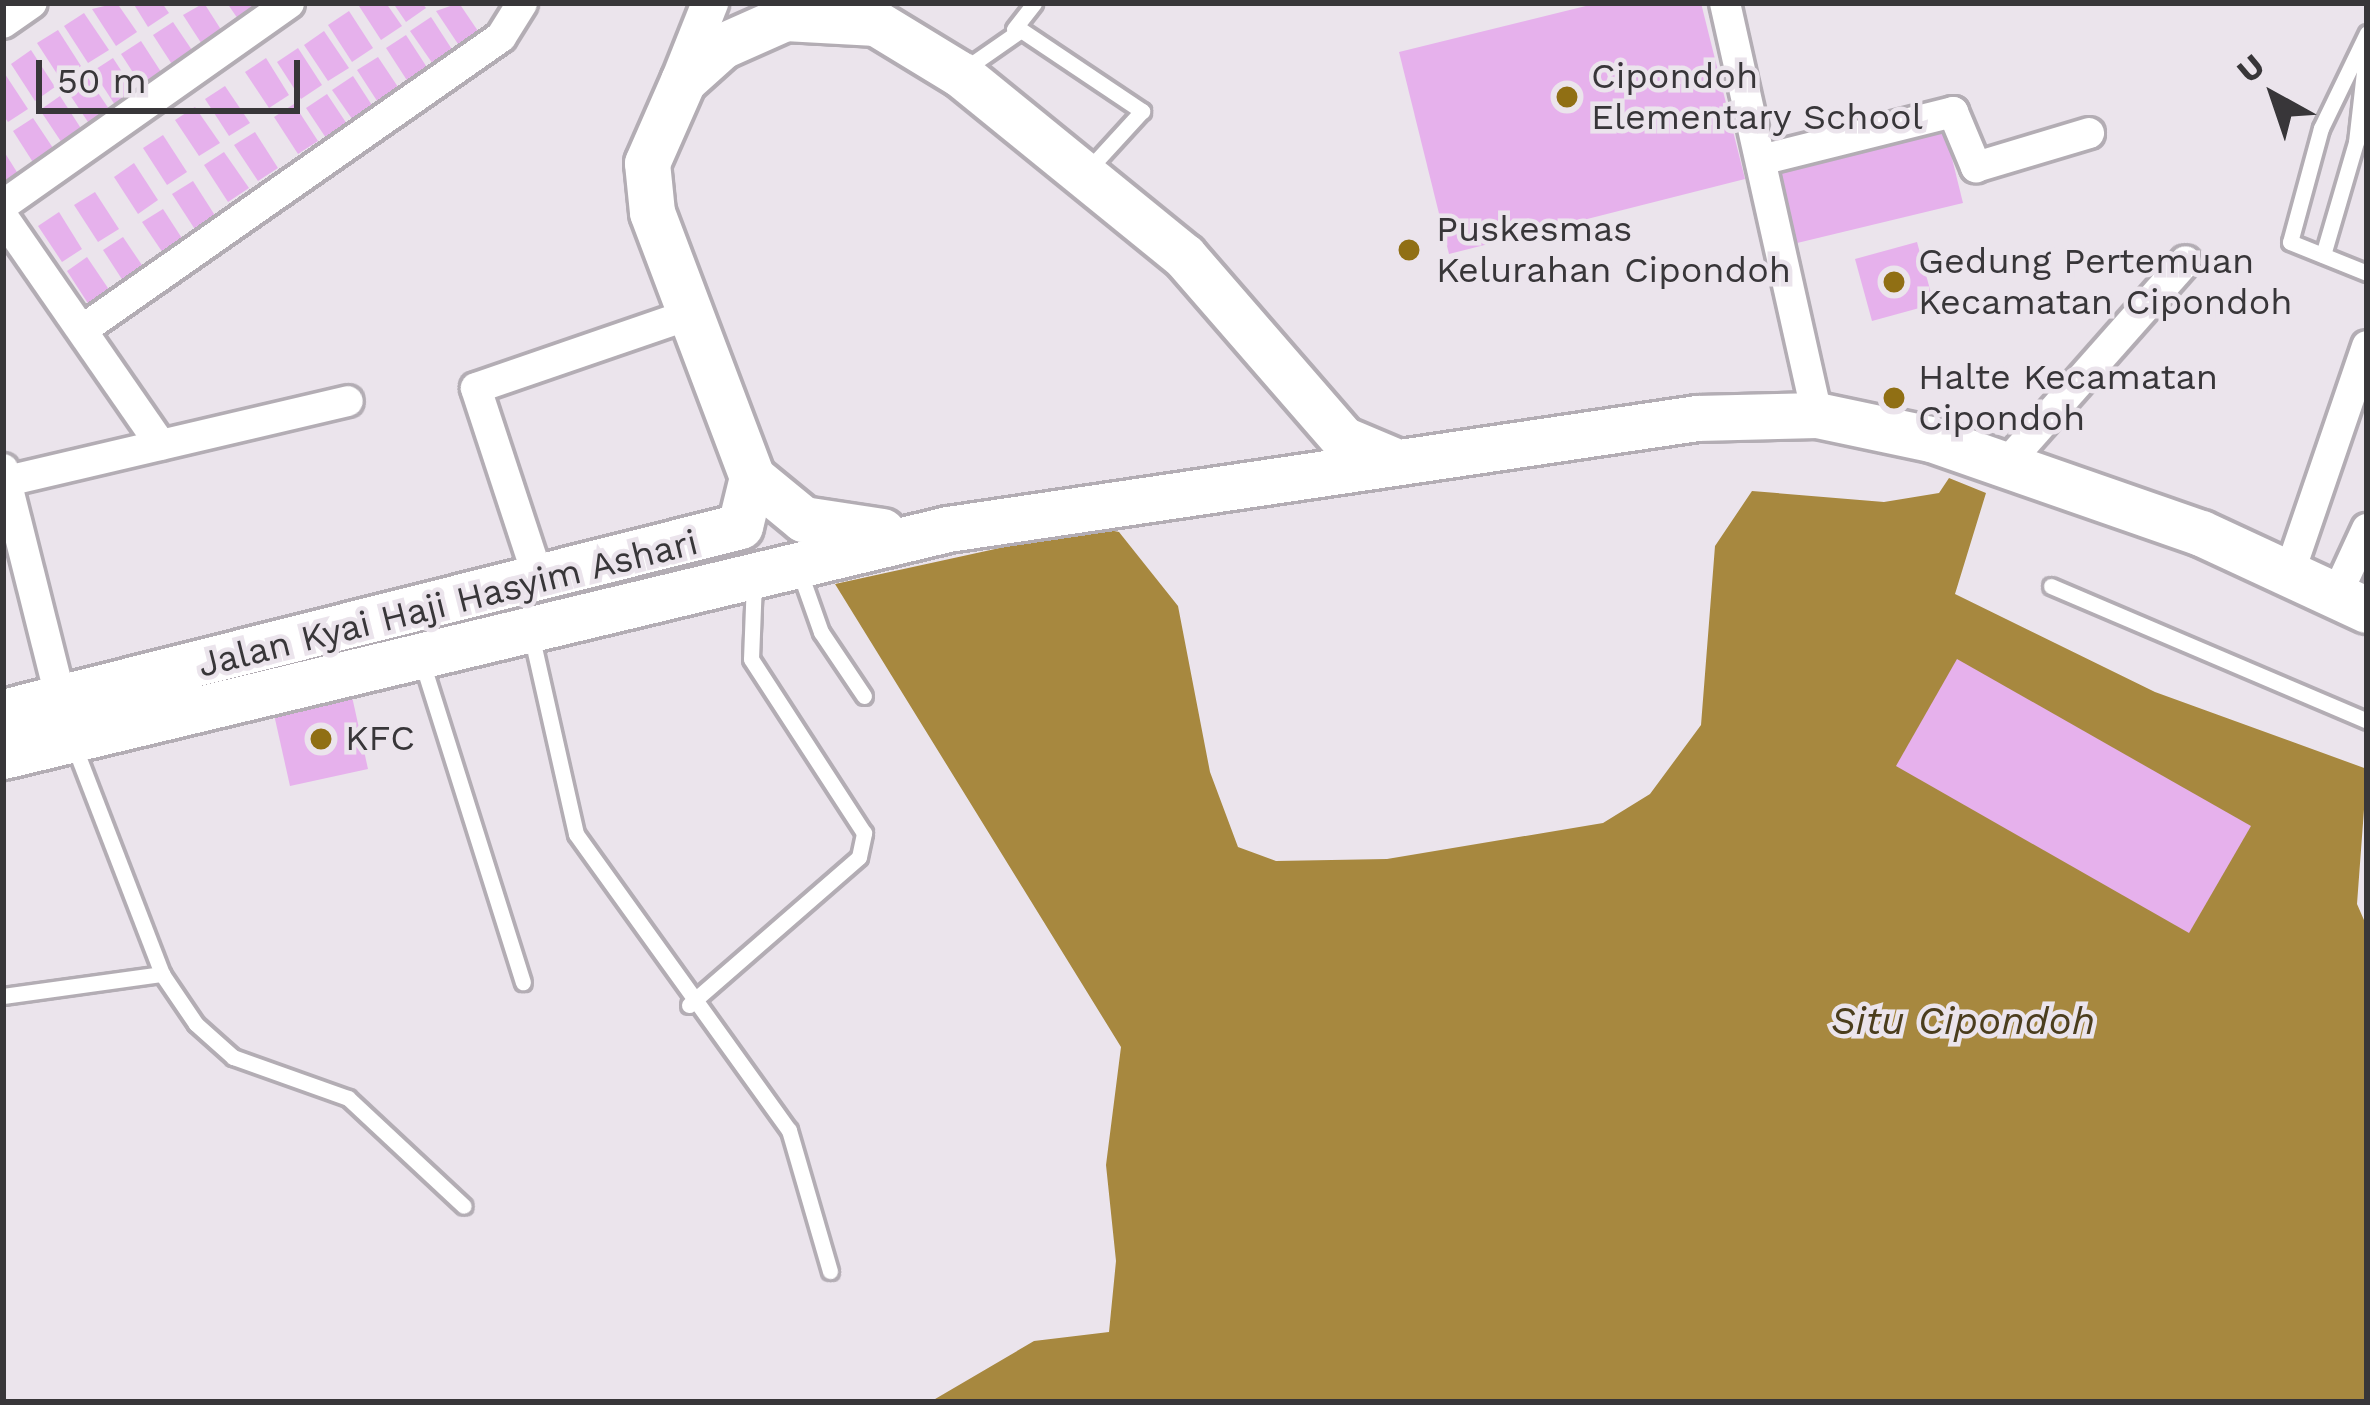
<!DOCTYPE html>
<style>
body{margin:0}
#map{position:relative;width:2370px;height:1405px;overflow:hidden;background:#ebe4ec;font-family:"Work Sans",sans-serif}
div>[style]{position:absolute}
.water>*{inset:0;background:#a7883f}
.building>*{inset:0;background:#e6b1ec}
.roads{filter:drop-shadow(3px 0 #b3adb4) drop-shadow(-3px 0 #b3adb4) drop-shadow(0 3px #b3adb4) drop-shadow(0 -3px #b3adb4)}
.service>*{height:15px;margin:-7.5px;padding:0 7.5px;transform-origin:7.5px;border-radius:7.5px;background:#fff}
.minor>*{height:30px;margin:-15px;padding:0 15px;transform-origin:15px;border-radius:15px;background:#fff}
.tertiary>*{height:36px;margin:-18px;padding:0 18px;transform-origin:18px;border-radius:18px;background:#fff}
.primary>*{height:45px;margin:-22.5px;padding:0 22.5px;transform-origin:22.5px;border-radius:22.5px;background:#fff}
.dots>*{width:33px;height:33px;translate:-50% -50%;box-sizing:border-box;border:6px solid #ebe4ec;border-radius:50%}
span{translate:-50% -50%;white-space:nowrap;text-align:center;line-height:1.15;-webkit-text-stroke:9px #ebe4ec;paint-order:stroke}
.poi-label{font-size:36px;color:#383639}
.left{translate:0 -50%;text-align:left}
.street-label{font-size:36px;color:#383639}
.water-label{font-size:39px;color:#4b3d1d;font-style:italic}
.frame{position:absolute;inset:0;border:6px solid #383639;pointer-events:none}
.north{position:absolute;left:2214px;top:36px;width:120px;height:120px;-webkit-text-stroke:9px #ebe4ec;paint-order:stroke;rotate:320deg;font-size:33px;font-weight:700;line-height:48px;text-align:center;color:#383639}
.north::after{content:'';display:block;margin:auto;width:42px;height:54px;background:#383639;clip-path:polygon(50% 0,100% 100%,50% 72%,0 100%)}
.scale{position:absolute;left:36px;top:60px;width:264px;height:54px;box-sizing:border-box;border:6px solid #383639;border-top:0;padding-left:15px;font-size:36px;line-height:42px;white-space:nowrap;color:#383639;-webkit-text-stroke:9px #ebe4ec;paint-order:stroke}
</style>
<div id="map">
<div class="water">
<i style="clip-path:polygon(1949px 478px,1986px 493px,1955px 594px,2155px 692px,2367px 769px,2357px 904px,2367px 927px,2367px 1402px,930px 1402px,1034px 1341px,1109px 1332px,1116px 1261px,1106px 1165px,1121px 1047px,835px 584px,1095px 527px,1119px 532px,1178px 606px,1210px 772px,1238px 847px,1276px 861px,1387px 859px,1603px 823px,1650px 794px,1701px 725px,1715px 546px,1752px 491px,1884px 502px,1939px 493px)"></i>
</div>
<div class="building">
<i style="clip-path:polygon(117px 3px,137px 32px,116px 46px,92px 9px)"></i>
<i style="clip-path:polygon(133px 3px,162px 3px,169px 13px,148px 27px)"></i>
<i style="clip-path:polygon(204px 3px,227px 39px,207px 52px,183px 15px)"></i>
<i style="clip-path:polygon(227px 3px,257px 3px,259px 6px,238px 19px)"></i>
<i style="clip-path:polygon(357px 3px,386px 3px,402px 26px,381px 40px)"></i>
<i style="clip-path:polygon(393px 3px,422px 3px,426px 8px,406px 22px)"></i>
<i style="clip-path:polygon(459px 3px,480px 34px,460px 47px,436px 11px)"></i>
<i style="clip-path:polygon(1598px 3px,1701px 3px,1745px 179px,1449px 254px,1399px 52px)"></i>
<i style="clip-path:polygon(349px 11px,373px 48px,352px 62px,328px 25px)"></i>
<i style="clip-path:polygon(84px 13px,109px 50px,88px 63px,64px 26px)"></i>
<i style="clip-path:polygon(431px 17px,455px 54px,435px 67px,410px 31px)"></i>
<i style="clip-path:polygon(173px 22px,198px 59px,177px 72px,153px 35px)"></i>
<i style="clip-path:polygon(58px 30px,81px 66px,61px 80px,37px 43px)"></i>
<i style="clip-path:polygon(324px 31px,349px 68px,328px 81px,304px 45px)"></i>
<i style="clip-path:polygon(406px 35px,430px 72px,410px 85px,386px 48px)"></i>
<i style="clip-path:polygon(141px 41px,165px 78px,145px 91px,121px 54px)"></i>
<i style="clip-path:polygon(298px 48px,322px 85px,301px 99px,277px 62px)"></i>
<i style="clip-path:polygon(31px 50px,55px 87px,35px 101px,11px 64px)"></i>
<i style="clip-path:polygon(378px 57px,402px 93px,381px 107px,357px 70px)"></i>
<i style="clip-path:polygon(113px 58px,137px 95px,117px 108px,93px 71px)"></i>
<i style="clip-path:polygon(266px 58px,289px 95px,269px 108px,245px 72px)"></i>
<i style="clip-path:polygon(3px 71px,28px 109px,8px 122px,3px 115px)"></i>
<i style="clip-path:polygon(86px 75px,111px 112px,90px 125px,66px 89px)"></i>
<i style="clip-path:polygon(353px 76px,377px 113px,357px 126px,332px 90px)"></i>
<i style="clip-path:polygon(225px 86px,250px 123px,229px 136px,205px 99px)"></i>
<i style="clip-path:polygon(327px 94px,351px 130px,330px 144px,306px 108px)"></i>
<i style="clip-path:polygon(60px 96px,84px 133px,64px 146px,40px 110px)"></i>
<i style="clip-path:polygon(294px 104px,318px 141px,298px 154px,274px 117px)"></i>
<i style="clip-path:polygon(195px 107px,220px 143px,199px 156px,175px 120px)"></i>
<i style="clip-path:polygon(33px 118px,57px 154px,36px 167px,13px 131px)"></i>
<i style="clip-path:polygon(1945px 130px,1963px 203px,1793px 244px,1776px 170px)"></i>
<i style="clip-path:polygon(255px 132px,278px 168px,258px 181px,234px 145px)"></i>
<i style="clip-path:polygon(163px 135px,187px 172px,167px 185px,143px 148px)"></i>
<i style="clip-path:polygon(3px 150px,22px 180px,3px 193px)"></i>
<i style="clip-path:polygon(224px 152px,249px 188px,228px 202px,204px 165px)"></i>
<i style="clip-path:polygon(134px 163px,158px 200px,138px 214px,114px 177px)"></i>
<i style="clip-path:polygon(193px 181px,216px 217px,196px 231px,172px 194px)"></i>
<i style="clip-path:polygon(95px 192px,119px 229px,98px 242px,74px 205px)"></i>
<i style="clip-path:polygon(163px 209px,187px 246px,167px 259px,142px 222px)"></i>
<i style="clip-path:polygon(59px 212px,82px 249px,62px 262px,38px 226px)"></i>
<i style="clip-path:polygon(123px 237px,148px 274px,127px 287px,103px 250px)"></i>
<i style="clip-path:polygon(1917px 242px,1934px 304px,1872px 321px,1855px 259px)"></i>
<i style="clip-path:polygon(87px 257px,112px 294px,91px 308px,67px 271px)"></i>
<i style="clip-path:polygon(1957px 659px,2251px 826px,2189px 933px,1896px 766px)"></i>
<i style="clip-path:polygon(351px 692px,368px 769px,290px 786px,273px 710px)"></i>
</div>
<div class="roads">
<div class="service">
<i style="left:1014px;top:29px;width:33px;rotate:-52deg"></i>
<i style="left:2367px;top:33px;width:106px;rotate:115.8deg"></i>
<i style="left:2321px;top:128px;width:118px;rotate:105.2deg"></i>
<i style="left:2290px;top:242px;width:83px;rotate:21.9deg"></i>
<i style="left:962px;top:71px;width:72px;rotate:-34.8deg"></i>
<i style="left:1021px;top:30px;width:146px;rotate:33.8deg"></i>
<i style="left:1142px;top:111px;width:81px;rotate:132.5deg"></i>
<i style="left:2323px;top:255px;width:118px;rotate:-73.7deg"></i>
<i style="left:2356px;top:142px;width:98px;rotate:-83.5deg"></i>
<i style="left:799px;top:570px;width:66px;rotate:70.5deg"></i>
<i style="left:821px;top:632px;width:77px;rotate:56.1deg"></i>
<i style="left:2051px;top:586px;width:344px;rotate:23.1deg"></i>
<i style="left:531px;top:634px;width:205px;rotate:77.3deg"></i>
<i style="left:576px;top:834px;width:365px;rotate:54.3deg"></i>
<i style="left:789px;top:1130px;width:147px;rotate:73.8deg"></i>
<i style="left:421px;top:659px;width:339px;rotate:72.5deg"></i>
<i style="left:73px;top:743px;width:248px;rotate:68.9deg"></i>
<i style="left:162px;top:974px;width:60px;rotate:55.8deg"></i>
<i style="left:196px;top:1024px;width:50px;rotate:41.7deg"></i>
<i style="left:233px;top:1057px;width:122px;rotate:19.6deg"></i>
<i style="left:348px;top:1098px;width:158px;rotate:43deg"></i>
<i style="left:3px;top:996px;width:161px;rotate:-7.9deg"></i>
<i style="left:689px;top:1005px;width:225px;rotate:-41deg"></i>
<i style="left:859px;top:857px;width:25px;rotate:-78deg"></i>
<i style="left:864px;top:833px;width:207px;rotate:-123deg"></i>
<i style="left:751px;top:659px;width:79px;rotate:-87.8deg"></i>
</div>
<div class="minor">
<i style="left:1725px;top:3px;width:422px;rotate:77.4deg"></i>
<i style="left:3px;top:23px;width:35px;rotate:-35deg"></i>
<i style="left:1765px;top:159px;width:194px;rotate:-14deg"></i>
<i style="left:1953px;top:112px;width:60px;rotate:67.3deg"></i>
<i style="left:1976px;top:167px;width:118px;rotate:-16.7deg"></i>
<i style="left:3px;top:205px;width:350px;rotate:-35.2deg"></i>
<i style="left:3px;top:217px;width:277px;rotate:55.3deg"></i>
<i style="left:82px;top:330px;width:511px;rotate:-34.96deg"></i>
<i style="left:501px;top:37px;width:40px;rotate:-58deg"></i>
<i style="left:2008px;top:462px;width:268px;rotate:-48.5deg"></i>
<i style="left:3px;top:469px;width:250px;rotate:75.9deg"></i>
<i style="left:3px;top:482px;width:354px;rotate:-13.2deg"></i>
<i style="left:2289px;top:574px;width:241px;rotate:-71.1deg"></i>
<i style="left:540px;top:583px;width:205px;rotate:-108.2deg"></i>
<i style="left:476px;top:388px;width:227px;rotate:-19deg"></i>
<i style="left:2336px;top:596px;width:74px;rotate:-65.2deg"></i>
</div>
<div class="tertiary">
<i style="left:681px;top:76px;width:79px;rotate:-68.3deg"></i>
</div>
<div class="primary">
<i style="left:752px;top:477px;width:66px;rotate:39.5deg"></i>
<i style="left:803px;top:519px;width:80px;rotate:8.6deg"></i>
<i style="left:3px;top:712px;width:760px;rotate:-14.16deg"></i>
<i style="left:740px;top:526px;width:50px;rotate:-76.2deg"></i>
<i style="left:752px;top:477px;width:283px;rotate:-110.7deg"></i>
<i style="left:652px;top:212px;width:49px;rotate:-95.8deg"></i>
<i style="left:647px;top:163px;width:90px;rotate:-66.3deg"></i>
<i style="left:683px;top:81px;width:52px;rotate:-41.9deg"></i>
<i style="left:722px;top:46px;width:69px;rotate:-24deg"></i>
<i style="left:785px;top:18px;width:91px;rotate:3.1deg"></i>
<i style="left:876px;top:23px;width:98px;rotate:31.3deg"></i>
<i style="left:960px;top:74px;width:289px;rotate:39.1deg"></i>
<i style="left:1184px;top:256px;width:242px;rotate:49deg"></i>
<i style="left:1343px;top:439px;width:56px;rotate:22.9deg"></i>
<i style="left:3px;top:756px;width:972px;rotate:-13.51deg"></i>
<i style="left:948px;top:529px;width:757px;rotate:-8.43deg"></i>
<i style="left:1697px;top:418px;width:120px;rotate:-1.4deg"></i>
<i style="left:1817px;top:415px;width:116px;rotate:11.9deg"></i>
<i style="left:1931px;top:439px;width:286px;rotate:19.2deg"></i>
<i style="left:2201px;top:533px;width:183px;rotate:24.9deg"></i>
</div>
</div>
<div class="dots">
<i style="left:1567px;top:97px;background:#906f14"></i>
<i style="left:1409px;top:250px;background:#906f14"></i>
<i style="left:1894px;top:282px;background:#906f14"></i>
<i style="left:1894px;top:398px;background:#906f14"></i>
<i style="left:321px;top:739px;background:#906f14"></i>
</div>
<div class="poi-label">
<span class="left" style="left:1591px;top:97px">Cipondoh<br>Elementary School</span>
<span class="left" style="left:1436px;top:250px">Puskesmas<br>Kelurahan Cipondoh</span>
<span class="left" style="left:1918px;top:282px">Gedung Pertemuan<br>Kecamatan Cipondoh</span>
<span class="left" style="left:1918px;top:398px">Halte Kecamatan<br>Cipondoh</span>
<span class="left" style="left:345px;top:739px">KFC</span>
</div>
<div class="street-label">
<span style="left:448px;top:604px;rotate:-14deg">Jalan Kyai Haji Hasyim Ashari</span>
</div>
<div class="water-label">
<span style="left:1963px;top:1021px">Situ Cipondoh</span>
</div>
<div class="frame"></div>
<div class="north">U</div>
<div class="scale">50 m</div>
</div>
